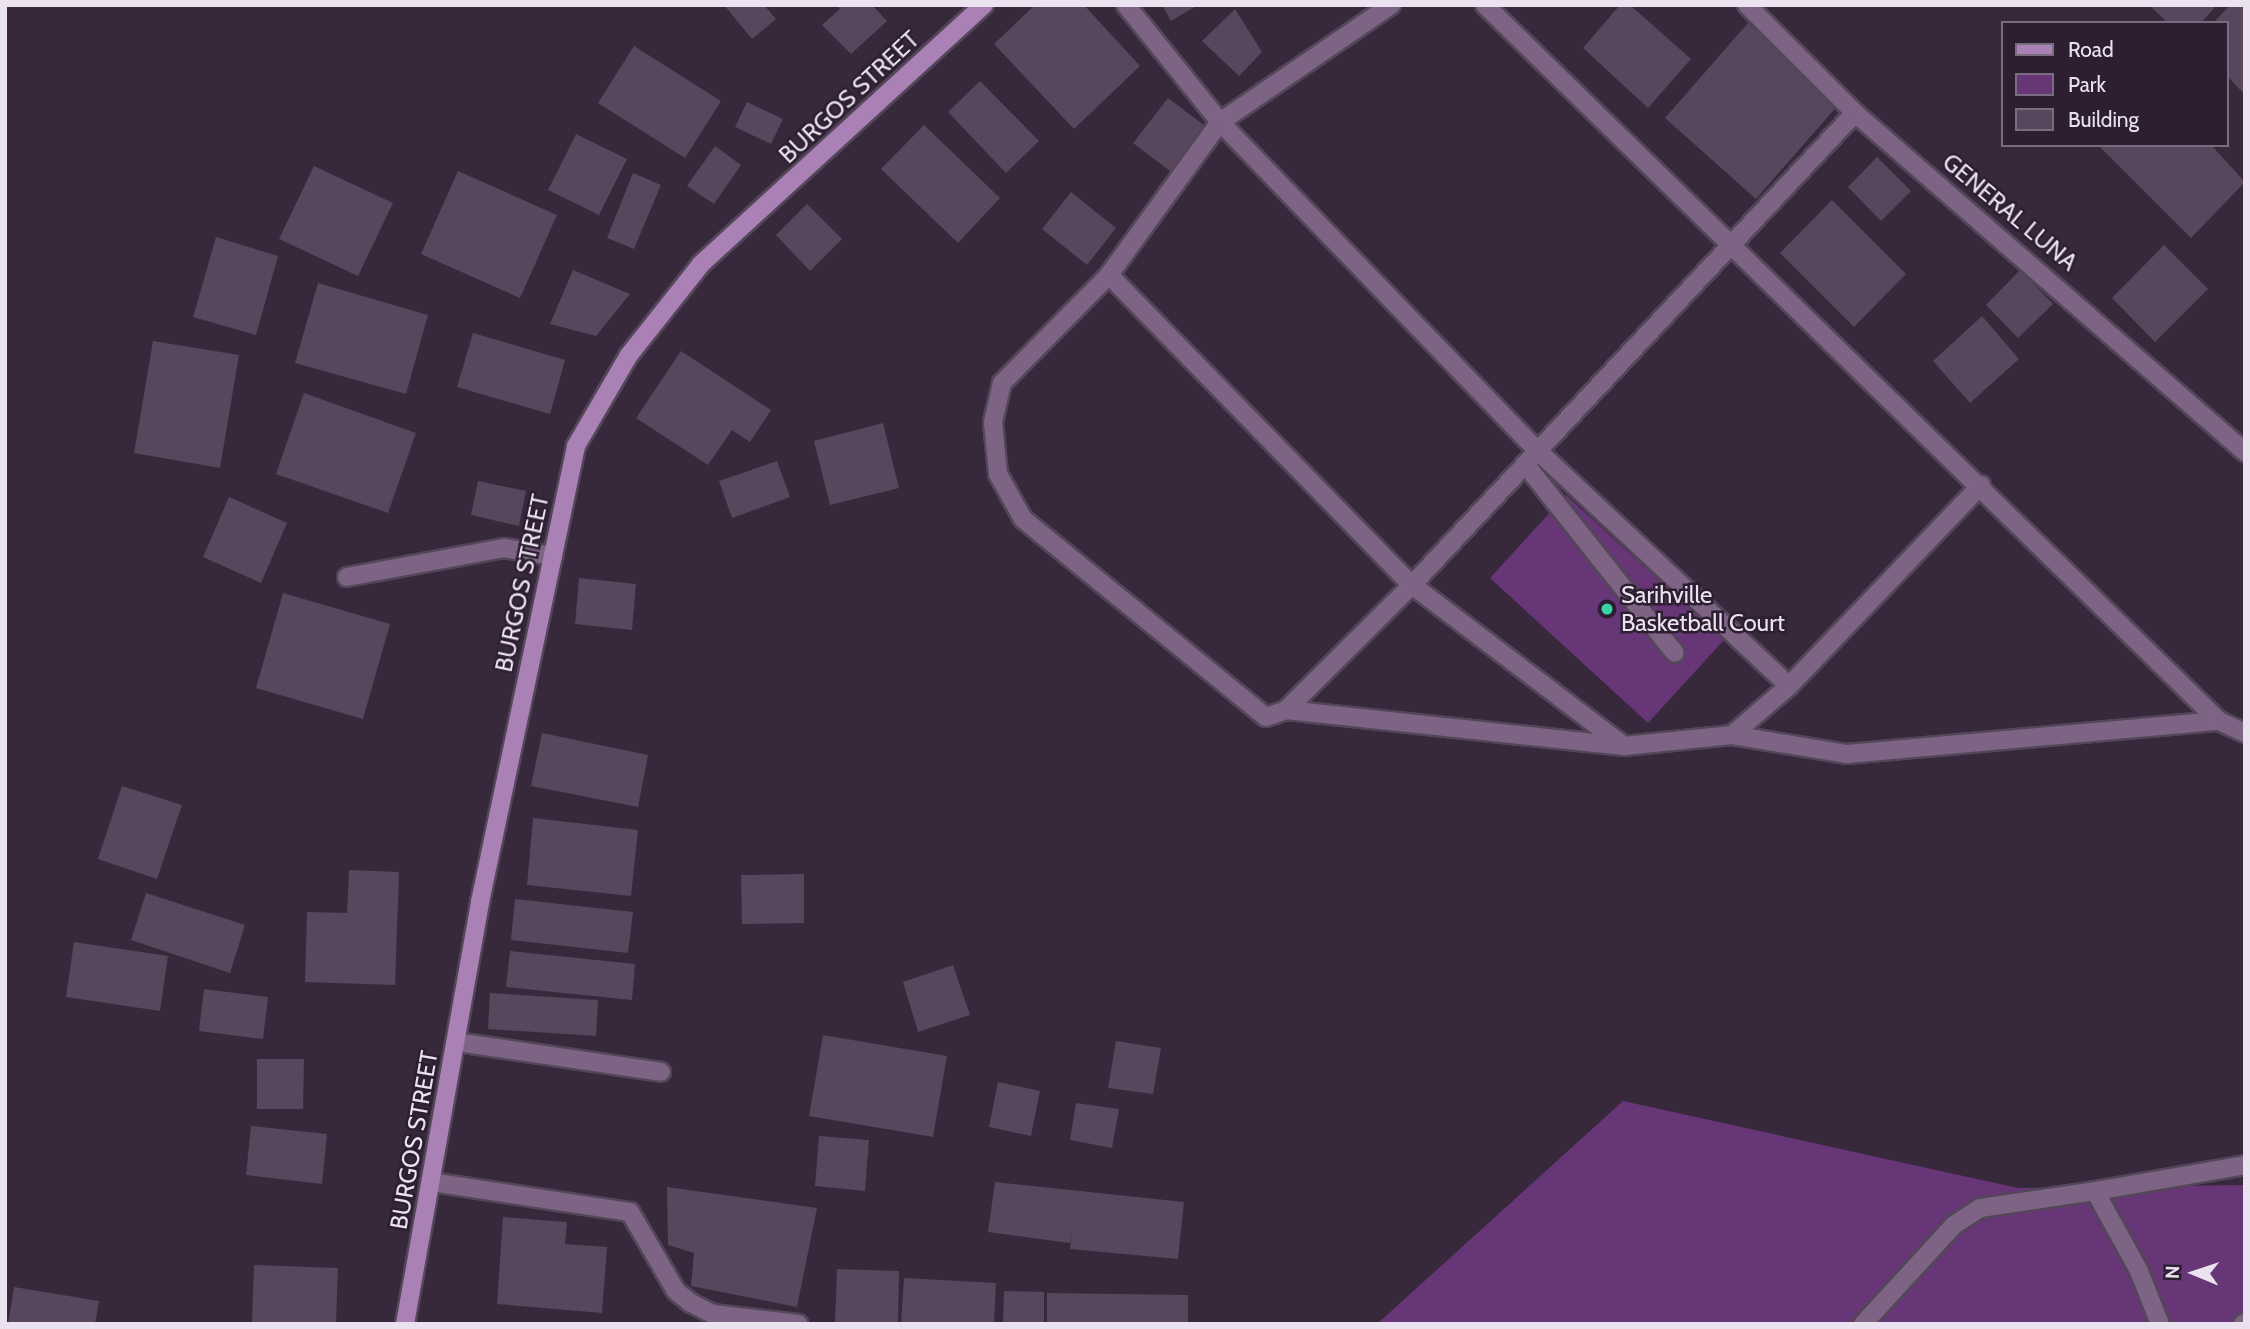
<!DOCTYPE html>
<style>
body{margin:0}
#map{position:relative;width:2250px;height:1329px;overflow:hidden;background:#37283c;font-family:Cabin,sans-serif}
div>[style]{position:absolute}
.green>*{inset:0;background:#673676}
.building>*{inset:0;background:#57465c}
.roads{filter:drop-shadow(2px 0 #544659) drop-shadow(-2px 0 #544659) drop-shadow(0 2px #544659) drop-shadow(0 -2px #544659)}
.lane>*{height:18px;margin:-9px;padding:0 9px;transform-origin:9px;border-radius:9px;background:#7d6485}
.street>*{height:18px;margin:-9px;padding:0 9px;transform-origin:9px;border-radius:9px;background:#7d6485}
.secondary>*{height:18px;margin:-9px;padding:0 9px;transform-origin:9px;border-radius:9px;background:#a981b5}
.dots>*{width:19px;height:19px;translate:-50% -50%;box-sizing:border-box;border:4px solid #2d1e32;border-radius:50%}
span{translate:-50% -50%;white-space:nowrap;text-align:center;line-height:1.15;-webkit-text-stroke:5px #2d1e32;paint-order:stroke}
.street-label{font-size:24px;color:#ebe2ef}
.poi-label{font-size:24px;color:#ebe2ef}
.left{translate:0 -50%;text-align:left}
.frame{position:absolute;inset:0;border:7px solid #ebe2ef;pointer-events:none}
.legend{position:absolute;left:2001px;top:21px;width:228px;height:126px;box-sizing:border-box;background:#2d1e32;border:2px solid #796c7e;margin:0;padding:9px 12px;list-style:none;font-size:21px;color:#ebe2ef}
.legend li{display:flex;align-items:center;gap:14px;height:35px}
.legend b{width:35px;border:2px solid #796c7e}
.north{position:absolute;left:2159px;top:1238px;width:70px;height:70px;-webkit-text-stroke:5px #2d1e32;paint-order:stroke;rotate:272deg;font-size:19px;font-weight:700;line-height:28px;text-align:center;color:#ebe2ef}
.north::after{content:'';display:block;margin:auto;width:24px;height:32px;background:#ebe2ef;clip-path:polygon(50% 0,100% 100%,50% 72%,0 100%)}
</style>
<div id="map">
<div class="green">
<i style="clip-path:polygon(1566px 495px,1724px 640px,1648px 723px,1490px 578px)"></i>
<i style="clip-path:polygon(1623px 1101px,2018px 1188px,2245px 1185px,2245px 1324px,1377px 1324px)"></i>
</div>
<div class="building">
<i style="clip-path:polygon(724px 5px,764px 5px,776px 19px,752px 39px)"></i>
<i style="clip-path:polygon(837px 5px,872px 5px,887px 21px,851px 54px,822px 25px,840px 9px)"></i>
<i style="clip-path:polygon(1035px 5px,1084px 5px,1140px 66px,1074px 129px,994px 44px)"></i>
<i style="clip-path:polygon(1162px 5px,1198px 5px,1171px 21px)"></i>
<i style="clip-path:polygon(1620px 5px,1630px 5px,1691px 59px,1648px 108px,1583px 48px)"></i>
<i style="clip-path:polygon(2149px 5px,2217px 5px,2201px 23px,2168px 23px)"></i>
<i style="clip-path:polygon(2230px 5px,2245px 5px,2245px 95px,2227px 76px,2227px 23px,2213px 23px)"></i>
<i style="clip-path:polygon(1235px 9px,1262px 52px,1239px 76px,1202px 41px)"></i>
<i style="clip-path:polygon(1748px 23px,1839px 104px,1756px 199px,1665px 118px)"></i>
<i style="clip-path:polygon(634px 46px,721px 101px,685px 158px,598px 103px)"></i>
<i style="clip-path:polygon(980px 81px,1039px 141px,1006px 173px,948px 112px)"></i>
<i style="clip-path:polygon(1168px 98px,1208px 128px,1174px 174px,1133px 143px)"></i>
<i style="clip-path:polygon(747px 102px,783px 119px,771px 144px,735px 127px)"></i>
<i style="clip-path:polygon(924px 125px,1000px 198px,958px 243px,881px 169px)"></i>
<i style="clip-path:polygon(576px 134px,627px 159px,599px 215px,548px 190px)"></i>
<i style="clip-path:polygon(2098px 145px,2211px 145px,2245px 182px,2191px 238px)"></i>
<i style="clip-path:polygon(715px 146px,741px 165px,714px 204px,687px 186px)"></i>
<i style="clip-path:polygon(1877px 157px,1911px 191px,1881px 221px,1848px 187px)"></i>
<i style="clip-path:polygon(314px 166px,393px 203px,358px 276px,279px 239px)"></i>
<i style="clip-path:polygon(458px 171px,557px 215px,520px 298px,421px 254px)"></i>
<i style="clip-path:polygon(633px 173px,661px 185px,634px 249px,607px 238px)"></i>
<i style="clip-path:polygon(1071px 192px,1116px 228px,1087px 265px,1042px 229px)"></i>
<i style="clip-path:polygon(1832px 200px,1906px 274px,1854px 327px,1780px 253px)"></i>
<i style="clip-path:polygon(807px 204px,842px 239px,810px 271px,776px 235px)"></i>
<i style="clip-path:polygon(216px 237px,278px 256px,256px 335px,193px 317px)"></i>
<i style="clip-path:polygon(2164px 245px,2208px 289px,2155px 342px,2112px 298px)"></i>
<i style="clip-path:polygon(573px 270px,630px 294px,596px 336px,550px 324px)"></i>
<i style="clip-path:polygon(2020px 270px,2053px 304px,2018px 338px,1986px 305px)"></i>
<i style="clip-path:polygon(318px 283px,428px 315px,406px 394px,295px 363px)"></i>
<i style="clip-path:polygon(1982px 316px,2019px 359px,1970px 403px,1933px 361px)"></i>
<i style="clip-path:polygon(473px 333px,565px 360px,550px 414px,457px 387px)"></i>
<i style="clip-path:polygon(153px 341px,239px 355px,220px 468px,134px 453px)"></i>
<i style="clip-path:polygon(681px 351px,771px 410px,750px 442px,732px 430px,708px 465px,636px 418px)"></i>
<i style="clip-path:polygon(304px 393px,416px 433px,388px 513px,276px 474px)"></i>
<i style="clip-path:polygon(883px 423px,899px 488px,830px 505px,814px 441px)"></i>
<i style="clip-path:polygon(777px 461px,790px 497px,732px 518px,719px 481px)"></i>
<i style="clip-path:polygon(478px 481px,526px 491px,519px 526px,471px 515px)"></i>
<i style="clip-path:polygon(229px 497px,287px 523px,261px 583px,203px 557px)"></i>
<i style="clip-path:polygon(579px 578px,636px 584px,632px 630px,575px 624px)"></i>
<i style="clip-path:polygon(283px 593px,390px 624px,363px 719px,256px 688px)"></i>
<i style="clip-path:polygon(542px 733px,648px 755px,638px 807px,531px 786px)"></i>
<i style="clip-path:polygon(122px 786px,182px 805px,157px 879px,98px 859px)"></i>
<i style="clip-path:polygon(533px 818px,638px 830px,631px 896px,527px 885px)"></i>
<i style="clip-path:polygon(349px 870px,399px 872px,395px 985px,305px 982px,307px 912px,347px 913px)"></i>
<i style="clip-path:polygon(804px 874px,804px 923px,742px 924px,741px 875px)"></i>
<i style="clip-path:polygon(146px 893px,245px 925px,230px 973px,131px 940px)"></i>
<i style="clip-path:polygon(515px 899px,633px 912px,628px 953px,511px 940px)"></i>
<i style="clip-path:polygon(74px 942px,168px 956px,160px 1011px,66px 997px)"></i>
<i style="clip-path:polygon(510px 951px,635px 964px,632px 1000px,506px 987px)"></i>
<i style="clip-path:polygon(953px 965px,970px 1015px,918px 1032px,903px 982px)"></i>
<i style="clip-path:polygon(204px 989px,268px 997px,263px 1039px,199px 1031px)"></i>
<i style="clip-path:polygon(490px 993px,598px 1000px,596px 1036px,488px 1029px)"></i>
<i style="clip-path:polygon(823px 1035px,947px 1056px,933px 1137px,809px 1116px)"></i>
<i style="clip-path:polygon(1116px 1041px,1161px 1048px,1153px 1094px,1108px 1088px)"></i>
<i style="clip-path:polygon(257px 1059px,304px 1059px,303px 1109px,257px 1109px)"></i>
<i style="clip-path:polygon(998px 1082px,1040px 1091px,1031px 1136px,989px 1127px)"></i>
<i style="clip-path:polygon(1076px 1103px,1119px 1109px,1112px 1148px,1070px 1140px)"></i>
<i style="clip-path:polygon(251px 1126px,327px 1134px,322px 1184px,246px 1175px)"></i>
<i style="clip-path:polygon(819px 1136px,869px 1140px,865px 1191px,815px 1186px)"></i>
<i style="clip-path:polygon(995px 1182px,1184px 1202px,1178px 1259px,1070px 1249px,1072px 1229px,1070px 1243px,988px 1232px)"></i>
<i style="clip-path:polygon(667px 1187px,817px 1208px,797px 1307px,691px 1286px,694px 1253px,668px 1245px)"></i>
<i style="clip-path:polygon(503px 1217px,567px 1222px,565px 1244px,607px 1247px,602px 1313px,497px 1304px)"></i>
<i style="clip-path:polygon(254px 1265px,338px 1268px,336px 1324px,252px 1324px)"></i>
<i style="clip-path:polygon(837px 1269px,899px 1271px,898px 1324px,835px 1324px)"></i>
<i style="clip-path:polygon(904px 1278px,996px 1283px,994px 1324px,901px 1324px)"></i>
<i style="clip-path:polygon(14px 1287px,99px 1301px,95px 1324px,8px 1324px)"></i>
<i style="clip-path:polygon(1004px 1291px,1044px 1292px,1044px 1324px,1003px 1324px)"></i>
<i style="clip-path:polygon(1047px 1293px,1188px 1295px,1188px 1324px,1047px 1324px)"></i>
</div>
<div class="roads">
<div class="lane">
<i style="left:1525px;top:464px;width:241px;rotate:51.6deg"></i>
<i style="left:347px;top:577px;width:160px;rotate:-10.5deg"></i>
<i style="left:504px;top:548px;width:50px;rotate:9.3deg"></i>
<i style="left:2095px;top:1191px;width:152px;rotate:-9.8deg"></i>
<i style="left:1863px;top:1324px;width:134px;rotate:-47.4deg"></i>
<i style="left:1954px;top:1225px;width:31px;rotate:-33deg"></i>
<i style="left:1980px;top:1208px;width:116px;rotate:-8.4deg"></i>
<i style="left:2095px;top:1191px;width:91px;rotate:61.2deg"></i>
<i style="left:2139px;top:1271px;width:57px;rotate:68.4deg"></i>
<i style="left:2243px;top:1324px;width:2px;rotate:-27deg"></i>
</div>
<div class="street">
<i style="left:1126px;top:5px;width:150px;rotate:51.2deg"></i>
<i style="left:1220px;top:122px;width:458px;rotate:46deg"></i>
<i style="left:1538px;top:451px;width:344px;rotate:43.1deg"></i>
<i style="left:1391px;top:5px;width:207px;rotate:145.6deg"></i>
<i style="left:1220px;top:122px;width:189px;rotate:126deg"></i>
<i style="left:1109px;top:275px;width:152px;rotate:134.7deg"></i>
<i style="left:1002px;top:383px;width:40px;rotate:103deg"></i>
<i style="left:993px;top:422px;width:52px;rotate:84.5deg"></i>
<i style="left:998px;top:474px;width:51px;rotate:60.9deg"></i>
<i style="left:1023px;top:519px;width:313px;rotate:39.2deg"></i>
<i style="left:1266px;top:717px;width:21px;rotate:-19deg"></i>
<i style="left:1286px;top:710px;width:340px;rotate:6.1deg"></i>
<i style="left:1624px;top:746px;width:109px;rotate:-5.8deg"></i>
<i style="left:1732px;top:735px;width:117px;rotate:9.4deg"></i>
<i style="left:1847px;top:754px;width:373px;rotate:-5.1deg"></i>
<i style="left:1485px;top:5px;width:1025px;rotate:44.29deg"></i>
<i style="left:2219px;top:721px;width:29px;rotate:25deg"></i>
<i style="left:1747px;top:5px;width:153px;rotate:45deg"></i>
<i style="left:1855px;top:113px;width:517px;rotate:41deg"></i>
<i style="left:1109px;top:275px;width:433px;rotate:45.7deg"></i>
<i style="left:1412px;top:585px;width:266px;rotate:37.2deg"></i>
<i style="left:1286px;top:710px;width:177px;rotate:-44.8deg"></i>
<i style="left:1412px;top:585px;width:647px;rotate:-46.82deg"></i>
<i style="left:1732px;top:735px;width:75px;rotate:-40.7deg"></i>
<i style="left:1789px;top:686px;width:278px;rotate:-46.3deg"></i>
<i style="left:456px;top:1042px;width:207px;rotate:8.3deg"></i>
<i style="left:431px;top:1182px;width:201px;rotate:8.6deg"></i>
<i style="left:630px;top:1212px;width:91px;rotate:59.8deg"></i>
<i style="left:676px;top:1291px;width:19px;rotate:39deg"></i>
<i style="left:691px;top:1303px;width:25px;rotate:27deg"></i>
<i style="left:713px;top:1314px;width:86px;rotate:6.7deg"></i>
</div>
<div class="secondary">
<i style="left:405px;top:1324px;width:429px;rotate:-79.9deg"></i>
<i style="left:480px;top:902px;width:466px;rotate:-78.1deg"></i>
<i style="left:576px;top:446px;width:105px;rotate:-59.8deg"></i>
<i style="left:629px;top:355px;width:116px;rotate:-51.6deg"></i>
<i style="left:701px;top:264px;width:384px;rotate:-42.5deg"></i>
</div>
</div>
<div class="dots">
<i style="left:1607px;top:609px;background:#38d4a6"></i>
</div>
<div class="street-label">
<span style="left:849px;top:97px;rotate:-43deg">BURGOS STREET</span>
<span style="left:2010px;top:212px;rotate:40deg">GENERAL LUNA</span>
<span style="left:522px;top:583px;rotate:-78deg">BURGOS STREET</span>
<span style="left:414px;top:1140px;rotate:-80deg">BURGOS STREET</span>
</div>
<div class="poi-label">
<span class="left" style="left:1621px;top:609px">Sarihville<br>Basketball Court</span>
</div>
<div class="frame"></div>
<ul class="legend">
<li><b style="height:9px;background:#a981b5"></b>Road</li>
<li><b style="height:19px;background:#673676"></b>Park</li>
<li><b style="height:19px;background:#57465c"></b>Building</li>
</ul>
<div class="north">N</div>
</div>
